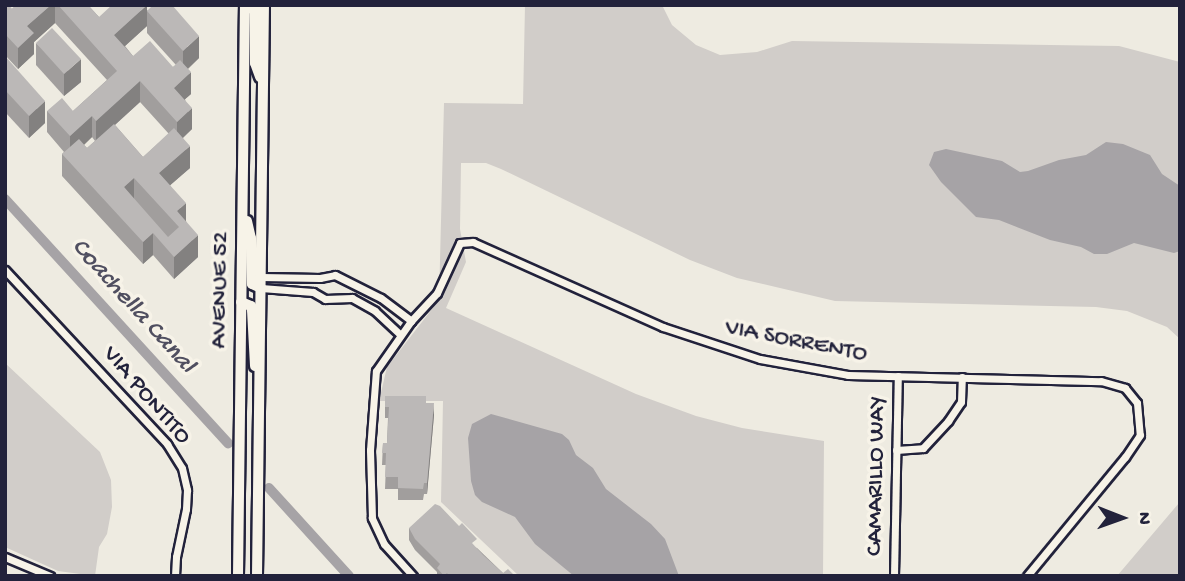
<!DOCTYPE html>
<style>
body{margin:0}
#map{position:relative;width:1185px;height:581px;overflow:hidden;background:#eeebe1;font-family:"Gochi Hand",sans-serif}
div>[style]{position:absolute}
.green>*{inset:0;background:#d1cdc9}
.water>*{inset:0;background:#a6a3a6}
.canal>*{height:10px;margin:-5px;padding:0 5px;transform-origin:5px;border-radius:5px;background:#a6a3a6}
.roads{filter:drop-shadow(2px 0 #22223b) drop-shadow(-2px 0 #22223b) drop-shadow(0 2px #22223b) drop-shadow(0 -2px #22223b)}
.street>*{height:7px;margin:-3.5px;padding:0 3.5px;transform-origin:3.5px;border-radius:3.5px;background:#f7f3e8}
.secondary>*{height:10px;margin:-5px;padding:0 5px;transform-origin:5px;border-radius:5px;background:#f7f3e8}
.wall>*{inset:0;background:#a19e9d}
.shaded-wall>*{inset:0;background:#838180}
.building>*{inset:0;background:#bbb8b7}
span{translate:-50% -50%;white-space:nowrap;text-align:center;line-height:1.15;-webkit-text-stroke:7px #f7f3e8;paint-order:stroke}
.street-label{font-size:24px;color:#22223b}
.water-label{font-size:26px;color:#504f60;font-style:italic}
.frame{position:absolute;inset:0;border:7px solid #22223b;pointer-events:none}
.north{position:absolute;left:1087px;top:483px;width:70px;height:70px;-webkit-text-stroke:5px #f7f3e8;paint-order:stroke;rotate:91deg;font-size:19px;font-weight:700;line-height:28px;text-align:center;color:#22223b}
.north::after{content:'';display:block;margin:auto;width:24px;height:32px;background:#22223b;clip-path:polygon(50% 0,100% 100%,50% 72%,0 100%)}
</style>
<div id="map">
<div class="green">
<i style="clip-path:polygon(525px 5px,662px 5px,672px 25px,696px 45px,720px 55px,757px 52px,792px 41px,1119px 46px,1180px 62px,1180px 339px,1167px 327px,1127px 311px,1096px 307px,835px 301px,737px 278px,690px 260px,501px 169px,486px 163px,461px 163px,460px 229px,466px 262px,446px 308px,636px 394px,696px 416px,742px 428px,824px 441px,823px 576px,519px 576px,441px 502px,443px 401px,379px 401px,387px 367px,439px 300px,444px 103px,523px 104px)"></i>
<i style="clip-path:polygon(5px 363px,100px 452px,111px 480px,112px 507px,107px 534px,99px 547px,95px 576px,58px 571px,5px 547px)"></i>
<i style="clip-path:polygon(1180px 501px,1180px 576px,1117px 576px,1179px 503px)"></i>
</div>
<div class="water">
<i style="clip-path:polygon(1106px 142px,1123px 144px,1150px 155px,1162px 174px,1180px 186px,1180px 251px,1174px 253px,1134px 243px,1107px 254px,1094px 254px,1081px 247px,1050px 240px,999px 220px,976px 217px,941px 182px,929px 165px,934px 152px,946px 149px,1002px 161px,1020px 172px,1028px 171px,1059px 160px,1086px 155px)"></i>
<i style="clip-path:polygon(491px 414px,562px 434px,569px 440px,576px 455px,593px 468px,606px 489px,651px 524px,665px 539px,679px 576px,574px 576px,535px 544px,515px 517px,482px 502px,475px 495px,471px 481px,468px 438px,472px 424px)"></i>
</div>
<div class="canal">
<i style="left:5px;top:199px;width:331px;rotate:47.6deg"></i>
<i style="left:269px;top:488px;width:119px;rotate:47.7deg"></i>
</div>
<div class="roads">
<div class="street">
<i style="left:5px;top:270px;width:238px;rotate:47deg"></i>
<i style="left:167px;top:444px;width:28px;rotate:58deg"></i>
<i style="left:182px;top:468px;width:23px;rotate:77deg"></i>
<i style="left:187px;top:490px;width:19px;rotate:93deg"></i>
<i style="left:186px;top:509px;width:49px;rotate:101.8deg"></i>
<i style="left:176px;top:557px;width:19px;rotate:93deg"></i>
<i style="left:261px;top:277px;width:59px;rotate:1deg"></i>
<i style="left:320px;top:278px;width:15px;rotate:-11deg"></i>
<i style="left:335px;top:275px;width:51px;rotate:26.6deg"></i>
<i style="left:381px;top:298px;width:38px;rotate:37deg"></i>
<i style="left:261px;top:288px;width:52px;rotate:4.4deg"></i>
<i style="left:313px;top:292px;width:14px;rotate:30deg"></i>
<i style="left:325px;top:299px;width:27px;rotate:-2deg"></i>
<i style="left:352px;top:298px;width:26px;rotate:29deg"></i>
<i style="left:375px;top:311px;width:34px;rotate:43deg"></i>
<i style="left:896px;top:450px;width:27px;rotate:-4deg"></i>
<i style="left:923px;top:448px;width:37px;rotate:-47deg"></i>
<i style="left:948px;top:421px;width:23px;rotate:-56deg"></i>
<i style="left:961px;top:402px;width:25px;rotate:-88deg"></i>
<i style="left:5px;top:557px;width:49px;rotate:22.9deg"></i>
<i style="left:413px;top:576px;width:43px;rotate:-132.2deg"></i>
<i style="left:384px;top:544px;width:29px;rotate:-115deg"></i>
<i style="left:372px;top:518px;width:68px;rotate:-91.7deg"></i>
<i style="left:370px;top:450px;width:79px;rotate:-85.7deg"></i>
<i style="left:376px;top:371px;width:61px;rotate:-55deg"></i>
<i style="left:411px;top:321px;width:38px;rotate:-47deg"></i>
<i style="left:437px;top:293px;width:55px;rotate:-65.3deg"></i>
<i style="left:460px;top:243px;width:13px;rotate:-4deg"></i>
<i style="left:473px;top:242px;width:208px;rotate:24.1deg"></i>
<i style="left:663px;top:327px;width:102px;rotate:18.3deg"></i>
<i style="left:760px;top:359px;width:89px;rotate:10.3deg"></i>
<i style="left:848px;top:375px;width:253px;rotate:1.4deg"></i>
<i style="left:1101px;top:381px;width:25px;rotate:16deg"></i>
<i style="left:1125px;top:388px;width:19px;rotate:51deg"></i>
<i style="left:1137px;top:403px;width:32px;rotate:85deg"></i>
<i style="left:1140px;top:435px;width:27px;rotate:124deg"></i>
<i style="left:1125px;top:457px;width:154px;rotate:129.5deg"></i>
<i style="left:894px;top:576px;width:200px;rotate:-88.9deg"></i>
</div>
<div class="secondary">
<i style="left:245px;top:6px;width:11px;rotate:22deg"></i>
<i style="left:255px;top:10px;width:53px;rotate:90deg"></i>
<i style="left:255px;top:63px;width:15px;rotate:70deg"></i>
<i style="left:247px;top:221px;width:17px;rotate:77deg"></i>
<i style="left:251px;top:238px;width:46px;rotate:88.8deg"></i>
<i style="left:252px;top:284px;width:10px;rotate:24deg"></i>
<i style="left:241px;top:302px;width:11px;rotate:22deg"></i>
<i style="left:251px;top:306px;width:4px;rotate:76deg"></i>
<i style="left:252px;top:310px;width:56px;rotate:86.9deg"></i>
<i style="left:238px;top:576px;width:571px;rotate:-89.3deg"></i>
<i style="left:257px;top:576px;width:571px;rotate:-89.3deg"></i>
</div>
</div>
<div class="wall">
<i style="clip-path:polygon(evenodd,5px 5px,12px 9px,16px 5px,88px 5px,99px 17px,147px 10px,199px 58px,188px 69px,191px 94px,185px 99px,192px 129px,183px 138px,190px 168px,170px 185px,186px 221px,198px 257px,174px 279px,153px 255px,143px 264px,62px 176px,62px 154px,64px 152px,47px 132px,47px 111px,73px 111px,107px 80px,55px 23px,34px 42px,34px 54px,18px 69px,5px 55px,5px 5px,147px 26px,147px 33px,176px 65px,173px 67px,133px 56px,125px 46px,147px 26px,5px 5px,140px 102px,169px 134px,143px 157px,115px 125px,140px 102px,5px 5px,92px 137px,95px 141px,87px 148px,84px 145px,92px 137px)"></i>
<i style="clip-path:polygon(36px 43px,81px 82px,64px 96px,36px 65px)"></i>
<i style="clip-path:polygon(5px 56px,45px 123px,29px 138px,5px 112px)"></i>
<i style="clip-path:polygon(385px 396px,426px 403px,434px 415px,427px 494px,424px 494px,423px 500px,398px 500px,398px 489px,385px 489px,386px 465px,382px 465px,383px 443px,387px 443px,388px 418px,385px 418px)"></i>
<i style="clip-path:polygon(409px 528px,477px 548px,503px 573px,515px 576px,437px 576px,437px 572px,415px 550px,409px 540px)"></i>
</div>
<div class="shaded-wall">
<i style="clip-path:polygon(51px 5px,55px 5px,55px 23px,34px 42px,34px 54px,18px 69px,18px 48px,27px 26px)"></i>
<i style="clip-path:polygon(147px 5px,147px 26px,114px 56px,114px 35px)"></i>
<i style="clip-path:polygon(199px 36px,199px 58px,183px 73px,183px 51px)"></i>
<i style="clip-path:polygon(81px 59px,81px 82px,64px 96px,64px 74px)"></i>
<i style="clip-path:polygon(191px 72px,191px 94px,174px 109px,174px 88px)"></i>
<i style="clip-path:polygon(140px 81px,140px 102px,96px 142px,96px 121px)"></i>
<i style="clip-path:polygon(45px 101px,45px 123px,29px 138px,29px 116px)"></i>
<i style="clip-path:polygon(192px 108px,192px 129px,177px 143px,177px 122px)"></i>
<i style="clip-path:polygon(92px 116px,92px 137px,70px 158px,70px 136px)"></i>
<i style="clip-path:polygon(190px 146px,190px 168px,159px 195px,159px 173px)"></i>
<i style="clip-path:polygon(134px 178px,134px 200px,124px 187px)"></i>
<i style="clip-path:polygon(186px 203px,186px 225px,177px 211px)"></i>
<i style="clip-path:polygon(153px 233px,153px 255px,143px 264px,143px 242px)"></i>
<i style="clip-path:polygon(198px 235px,198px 257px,174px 279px,174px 257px)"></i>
<i style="clip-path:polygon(434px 403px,434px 415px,427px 494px,427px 483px)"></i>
</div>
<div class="building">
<i style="clip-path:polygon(5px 5px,9px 5px,12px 9px,16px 5px,51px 5px,27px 26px,34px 33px,18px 48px,5px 34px)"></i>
<i style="clip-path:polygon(58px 5px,88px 5px,99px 17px,112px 5px,147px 5px,114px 35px,133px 56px,150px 41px,173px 67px,180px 60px,191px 72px,174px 88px,192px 108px,177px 122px,140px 81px,96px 121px,92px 116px,70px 136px,47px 111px,62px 98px,73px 111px,117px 71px)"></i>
<i style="clip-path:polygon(153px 5px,172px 5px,199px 36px,183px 51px,147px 11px)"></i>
<i style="clip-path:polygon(52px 28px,81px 59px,64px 74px,36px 43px)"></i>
<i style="clip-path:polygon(5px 56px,45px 101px,29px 116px,5px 90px)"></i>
<i style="clip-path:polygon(evenodd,114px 124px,143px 157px,174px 128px,190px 146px,159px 173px,186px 203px,177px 211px,198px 235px,174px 257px,153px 233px,143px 242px,62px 154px,79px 139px,87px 148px,114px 124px,134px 178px,179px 227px,168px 237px,124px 187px,134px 178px)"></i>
<i style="clip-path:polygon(385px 396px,426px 396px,426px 403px,434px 403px,427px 483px,424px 483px,423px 489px,398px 488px,398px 477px,385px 477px,386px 453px,382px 453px,383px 443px,387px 443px,389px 407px,385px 407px)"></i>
<i style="clip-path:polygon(435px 504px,440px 506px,459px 526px,462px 523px,477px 539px,472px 543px,483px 555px,503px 573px,508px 569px,515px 576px,449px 576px,447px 573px,444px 576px,437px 568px,440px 564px,415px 539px,409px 528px)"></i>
</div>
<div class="street-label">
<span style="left:221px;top:290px;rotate:-89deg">AVENUE 52</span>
<span style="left:796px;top:342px;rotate:11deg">VIA SORRENTO</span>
<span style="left:146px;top:396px;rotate:49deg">VIA PONTITO</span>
<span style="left:877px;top:476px;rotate:-89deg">CAMARILLO WAY</span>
</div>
<div class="water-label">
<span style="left:132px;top:307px;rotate:48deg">Coachella Canal</span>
</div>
<div class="frame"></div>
<div class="north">N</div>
</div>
